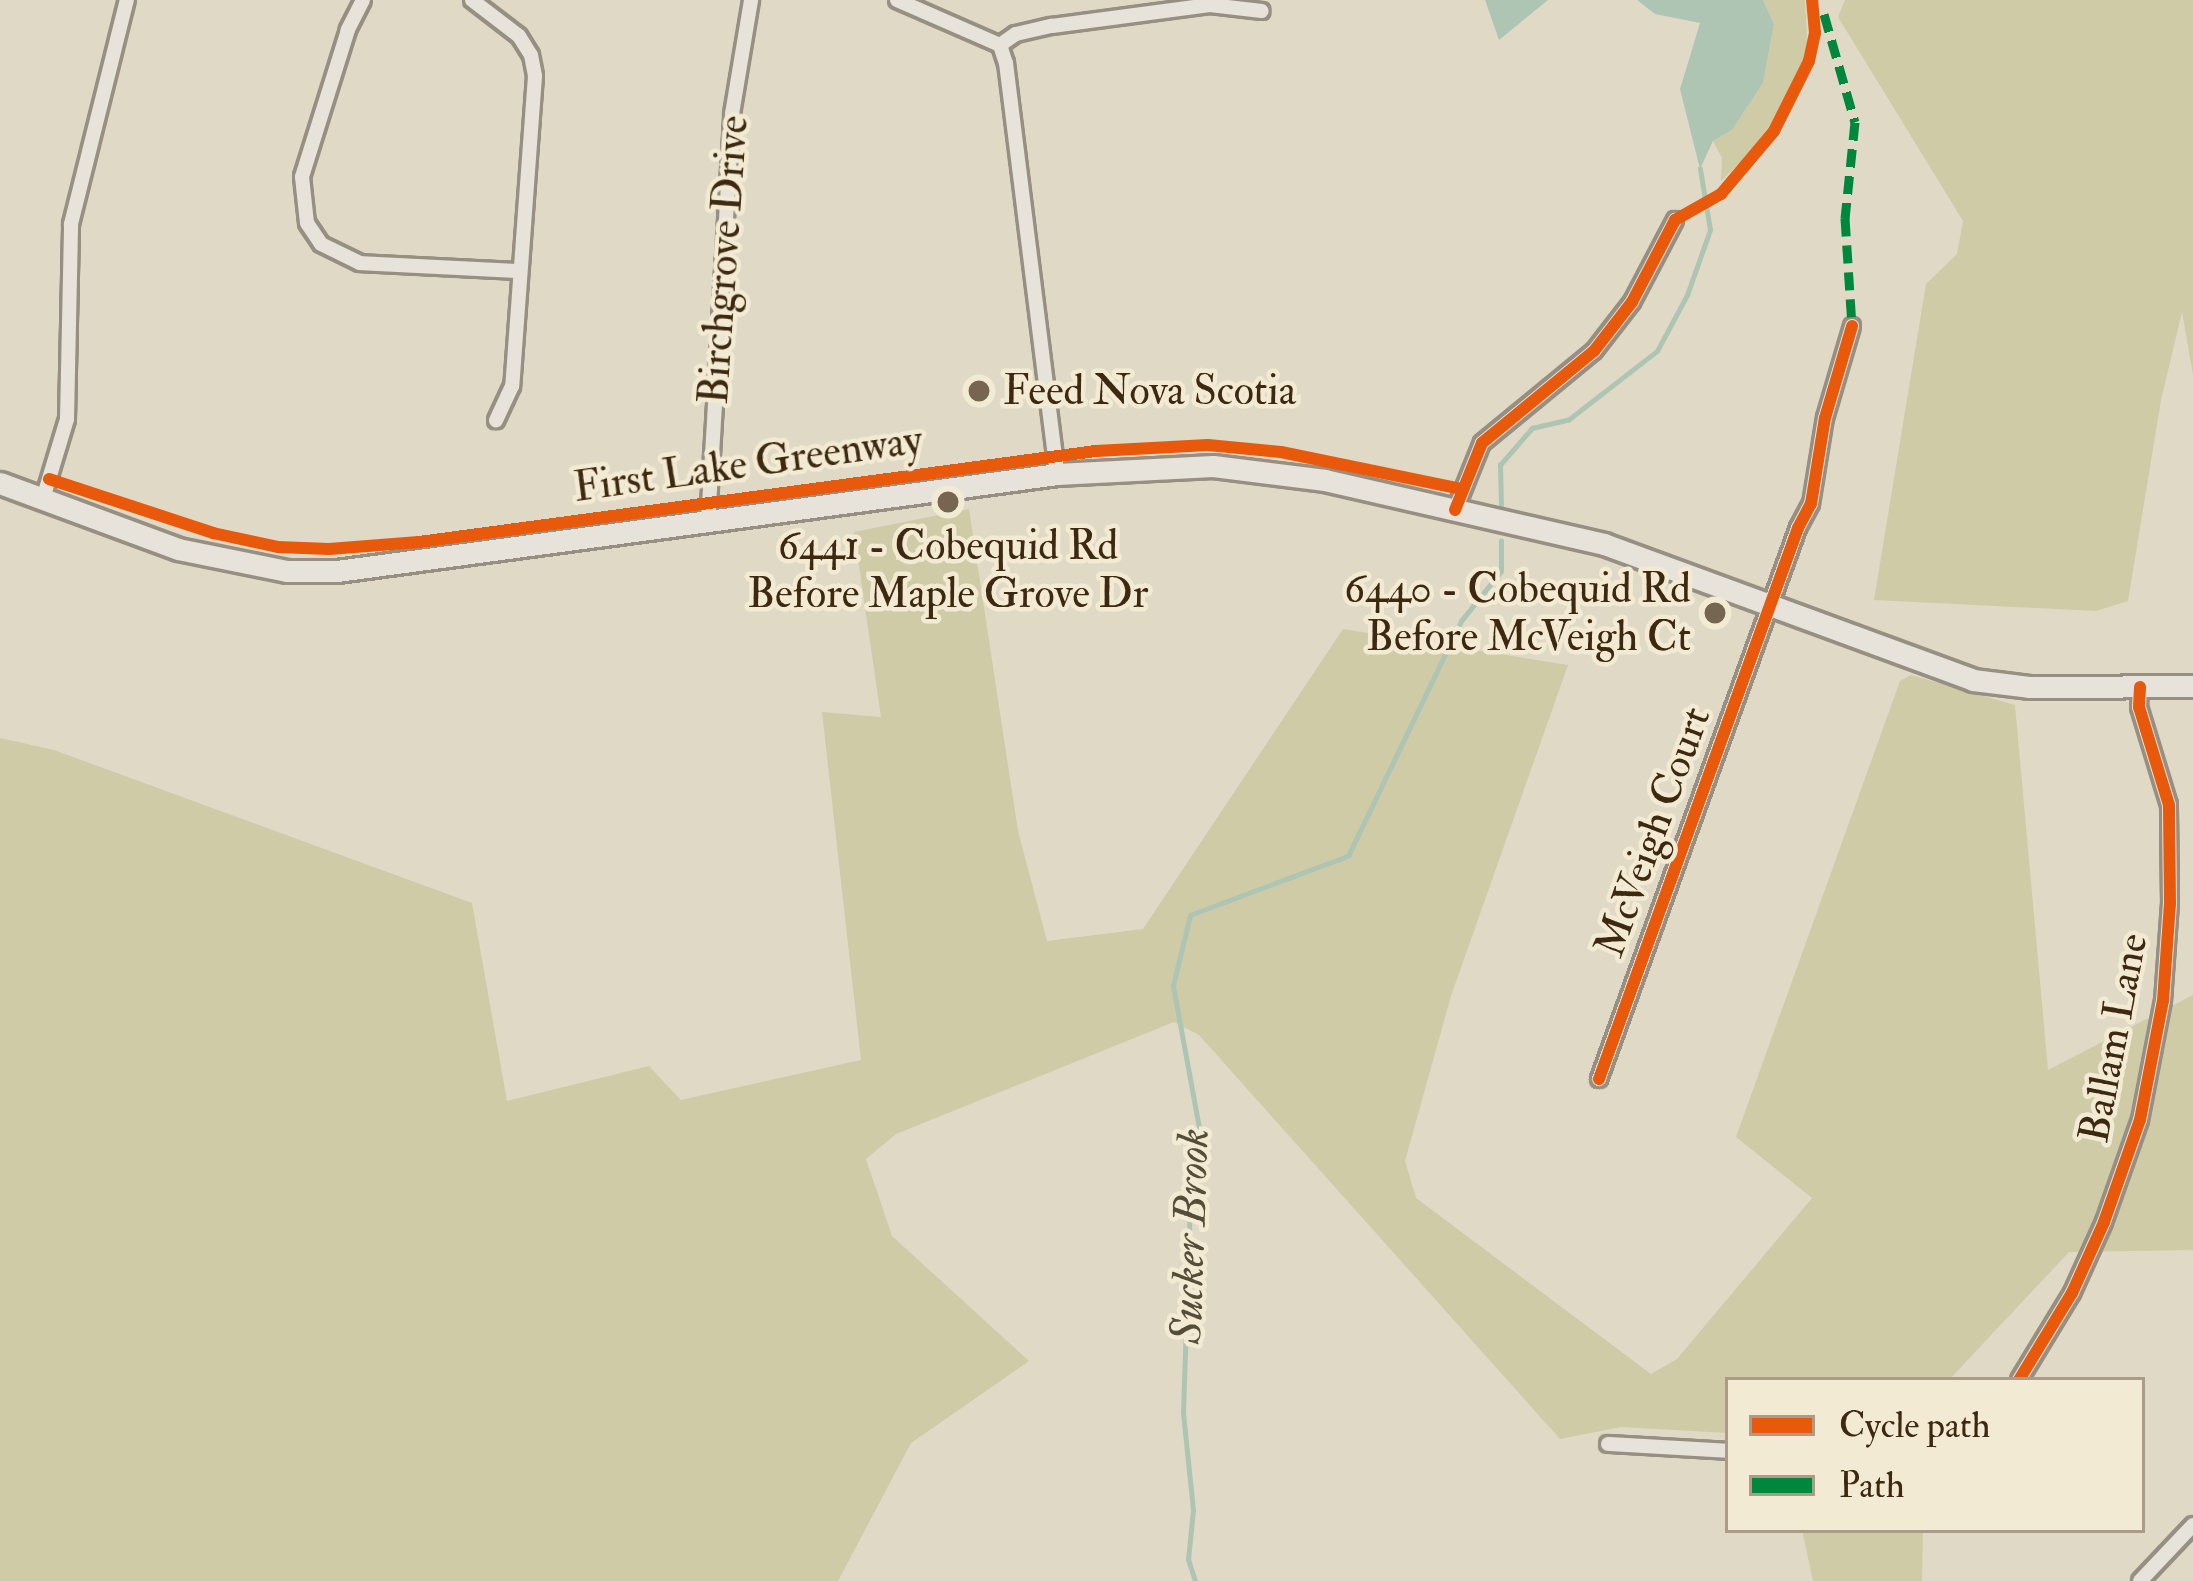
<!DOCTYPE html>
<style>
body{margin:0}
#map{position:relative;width:2193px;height:1581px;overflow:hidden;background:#e0d9c6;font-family:"IM FELL Double Pica",serif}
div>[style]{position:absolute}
.green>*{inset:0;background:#cecba6}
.water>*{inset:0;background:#aec5b4}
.stream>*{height:4.5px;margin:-2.25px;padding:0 2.25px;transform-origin:2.25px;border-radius:2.25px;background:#aec5b4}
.roads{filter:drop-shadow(3px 0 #968f82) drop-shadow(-3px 0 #968f82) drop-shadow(0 3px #968f82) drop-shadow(0 -3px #968f82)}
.minor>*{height:14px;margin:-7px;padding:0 7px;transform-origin:7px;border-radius:7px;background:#e7e3da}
.secondary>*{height:21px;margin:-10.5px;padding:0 10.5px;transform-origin:10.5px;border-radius:10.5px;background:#e7e3da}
.quiet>*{height:9px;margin-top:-4.5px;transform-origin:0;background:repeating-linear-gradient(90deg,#00873e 0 18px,transparent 0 27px)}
.cycleway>*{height:12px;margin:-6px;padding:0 6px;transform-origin:6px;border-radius:6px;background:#e8590c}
.dots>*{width:33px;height:33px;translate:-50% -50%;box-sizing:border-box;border:6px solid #f2ead3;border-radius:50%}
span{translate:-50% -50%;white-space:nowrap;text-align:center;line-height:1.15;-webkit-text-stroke:9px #f2ead3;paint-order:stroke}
.street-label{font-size:42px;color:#3d2812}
.poi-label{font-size:42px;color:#3d2812}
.left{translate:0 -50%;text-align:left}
.right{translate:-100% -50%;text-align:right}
.water-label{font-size:45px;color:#544d39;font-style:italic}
.legend{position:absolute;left:1725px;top:1377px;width:420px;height:156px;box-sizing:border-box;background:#f2ead3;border:3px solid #aa9c86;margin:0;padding:15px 21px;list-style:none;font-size:36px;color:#3d2812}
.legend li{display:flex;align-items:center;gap:24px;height:60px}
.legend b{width:60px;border:3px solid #aa9c86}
</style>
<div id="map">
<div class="green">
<i style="clip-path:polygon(1763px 0,1805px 0,1808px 57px,1800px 86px,1778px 125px,1721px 181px,1722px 158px,1713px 141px,1732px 130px,1763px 83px,1774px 24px)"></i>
<i style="clip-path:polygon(1845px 0,2193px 0,2193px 375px,2182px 312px,2161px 400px,2128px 601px,2096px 611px,1874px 600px,1926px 284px,1957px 254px,1963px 221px,1838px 17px)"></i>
<i style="clip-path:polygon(969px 509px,1018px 831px,1047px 941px,1143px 929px,1343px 629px,1568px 665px,1451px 996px,1405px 1161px,1416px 1198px,1651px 1374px,1677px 1359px,1812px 1198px,1736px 1137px,1900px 681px,1911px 675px,2015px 705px,2048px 1070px,2193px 995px,2193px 1250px,2069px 1252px,1949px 1380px,1728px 1380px,1728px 1433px,1621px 1427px,1560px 1439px,1199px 1035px,1174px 1022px,896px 1134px,866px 1159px,892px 1236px,1029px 1361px,911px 1443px,838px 1581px,0 1581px,0 738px,54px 750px,472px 903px,507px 1101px,649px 1066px,681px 1100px,861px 1060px,822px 712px,881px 717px,854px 532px)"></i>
<i style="clip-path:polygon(1802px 1530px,1923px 1530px,1922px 1581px,1813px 1581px)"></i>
</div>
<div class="water">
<i style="clip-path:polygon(1485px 0,1548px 0,1499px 40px)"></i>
<i style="clip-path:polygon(1637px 0,1763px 0,1774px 24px,1763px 83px,1732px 130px,1713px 141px,1700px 169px,1680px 89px,1700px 23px,1655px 14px)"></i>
</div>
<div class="stream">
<i style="left:1501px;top:505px;width:40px;rotate:-91.4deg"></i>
<i style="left:1500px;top:465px;width:49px;rotate:-49.1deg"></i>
<i style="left:1532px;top:428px;width:37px;rotate:-13deg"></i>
<i style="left:1568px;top:420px;width:113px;rotate:-37.8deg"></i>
<i style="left:1657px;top:351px;width:64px;rotate:-61.8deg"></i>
<i style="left:1687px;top:295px;width:69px;rotate:-70.5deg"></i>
<i style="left:1710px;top:230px;width:62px;rotate:-99.3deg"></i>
<i style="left:1195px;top:1581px;width:22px;rotate:-108deg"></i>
<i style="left:1188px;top:1560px;width:50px;rotate:-84.3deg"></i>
<i style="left:1193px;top:1510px;width:98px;rotate:-95.9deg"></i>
<i style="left:1183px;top:1413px;width:207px;rotate:-88.1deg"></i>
<i style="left:1190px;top:1206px;width:79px;rotate:-83.4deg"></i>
<i style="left:1199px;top:1128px;width:144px;rotate:-100.4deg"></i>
<i style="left:1173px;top:986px;width:73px;rotate:-76.5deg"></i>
<i style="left:1190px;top:915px;width:169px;rotate:-20.5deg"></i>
<i style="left:1348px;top:856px;width:261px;rotate:-64.3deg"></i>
<i style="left:1461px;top:621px;width:64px;rotate:-51.3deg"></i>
<i style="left:1501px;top:571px;width:30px;rotate:-90deg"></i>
</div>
<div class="roads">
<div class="minor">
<i style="left:363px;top:0;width:34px;rotate:117deg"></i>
<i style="left:348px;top:30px;width:154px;rotate:107.4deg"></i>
<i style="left:302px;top:177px;width:46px;rotate:83.8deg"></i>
<i style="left:307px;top:223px;width:25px;rotate:56deg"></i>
<i style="left:321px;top:244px;width:43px;rotate:26deg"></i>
<i style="left:360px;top:263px;width:160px;rotate:2.9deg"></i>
<i style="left:472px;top:0;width:59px;rotate:37.5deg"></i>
<i style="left:519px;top:36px;width:22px;rotate:58deg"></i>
<i style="left:531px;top:55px;width:21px;rotate:79deg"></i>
<i style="left:535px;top:76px;width:311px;rotate:94.2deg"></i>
<i style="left:512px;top:386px;width:38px;rotate:115deg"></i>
<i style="left:897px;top:0;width:112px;rotate:23.6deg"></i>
<i style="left:1000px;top:45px;width:19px;rotate:72deg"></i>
<i style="left:1006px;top:63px;width:414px;rotate:82.9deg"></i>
<i style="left:1000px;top:45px;width:19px;rotate:-35deg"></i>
<i style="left:1016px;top:34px;width:37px;rotate:-13deg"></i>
<i style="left:1052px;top:26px;width:159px;rotate:-7.6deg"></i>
<i style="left:1210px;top:5px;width:52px;rotate:6.6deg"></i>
<i style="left:42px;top:502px;width:87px;rotate:-73.2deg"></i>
<i style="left:67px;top:419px;width:195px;rotate:-88.8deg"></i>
<i style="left:71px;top:224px;width:231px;rotate:-76deg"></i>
<i style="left:1455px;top:510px;width:72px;rotate:-68.1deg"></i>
<i style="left:1482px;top:443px;width:145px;rotate:-39.4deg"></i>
<i style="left:1594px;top:351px;width:62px;rotate:-52.2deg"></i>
<i style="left:1632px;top:302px;width:93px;rotate:-62.3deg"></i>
<i style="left:708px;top:522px;width:409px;rotate:-86.6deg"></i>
<i style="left:732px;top:114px;width:116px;rotate:-80.5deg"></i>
<i style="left:1599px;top:1079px;width:586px;rotate:-70.14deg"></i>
<i style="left:1798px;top:528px;width:27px;rotate:-62deg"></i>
<i style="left:1811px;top:504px;width:87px;rotate:-80.8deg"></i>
<i style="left:1825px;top:418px;width:96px;rotate:-73.6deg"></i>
<i style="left:2019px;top:1380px;width:102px;rotate:-58.7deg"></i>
<i style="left:2072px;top:1293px;width:78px;rotate:-65.7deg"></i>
<i style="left:2104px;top:1222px;width:108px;rotate:-70.6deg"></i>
<i style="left:2140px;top:1120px;width:121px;rotate:-79.1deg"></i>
<i style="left:2163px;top:1001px;width:97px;rotate:-85.9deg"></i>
<i style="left:2170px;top:904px;width:99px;rotate:-90.6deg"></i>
<i style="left:2169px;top:805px;width:102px;rotate:-107deg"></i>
<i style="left:2139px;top:707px;width:20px;rotate:-87deg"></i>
<i style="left:1608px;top:1444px;width:120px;rotate:3.3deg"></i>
<i style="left:2140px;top:1581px;width:77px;rotate:-46.6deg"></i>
</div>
<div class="secondary">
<i style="left:0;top:483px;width:190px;rotate:20.3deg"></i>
<i style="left:178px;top:549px;width:111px;rotate:11.4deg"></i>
<i style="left:287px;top:571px;width:50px"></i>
<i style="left:337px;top:571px;width:727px;rotate:-7.67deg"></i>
<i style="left:1057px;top:474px;width:156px;rotate:-2.9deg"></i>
<i style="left:1213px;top:466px;width:113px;rotate:7.1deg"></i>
<i style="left:1325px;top:480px;width:286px;rotate:12.9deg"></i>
<i style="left:1604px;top:544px;width:393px;rotate:20.2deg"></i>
<i style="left:1973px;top:680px;width:56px;rotate:7.1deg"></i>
<i style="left:2029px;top:687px;width:164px;rotate:-0.3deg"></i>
</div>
</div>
<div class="quiet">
<i style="left:1824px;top:14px;width:112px;rotate:74deg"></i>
<i style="left:1855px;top:122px;width:97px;rotate:95.9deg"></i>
<i style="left:1845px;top:218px;width:108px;rotate:86.3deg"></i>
</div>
<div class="cycleway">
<i style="left:49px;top:479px;width:173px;rotate:18.2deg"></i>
<i style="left:213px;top:533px;width:66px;rotate:12.2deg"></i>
<i style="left:278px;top:547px;width:51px;rotate:2.2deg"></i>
<i style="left:329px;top:549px;width:90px;rotate:-4.4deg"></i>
<i style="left:419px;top:542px;width:683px;rotate:-7.66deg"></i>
<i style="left:1096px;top:451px;width:112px;rotate:-3.1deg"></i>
<i style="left:1208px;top:445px;width:73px;rotate:5.5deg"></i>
<i style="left:1281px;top:452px;width:185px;rotate:11.6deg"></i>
<i style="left:1455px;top:510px;width:72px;rotate:-68.1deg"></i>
<i style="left:1482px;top:443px;width:145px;rotate:-39.4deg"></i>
<i style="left:1594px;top:351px;width:62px;rotate:-52.2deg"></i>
<i style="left:1632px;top:302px;width:93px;rotate:-62.3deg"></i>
<i style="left:1675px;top:220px;width:53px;rotate:-29.5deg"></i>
<i style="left:1721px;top:194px;width:82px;rotate:-49.9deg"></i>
<i style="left:1774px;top:131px;width:78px;rotate:-63.4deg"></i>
<i style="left:1809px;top:61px;width:29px;rotate:-78deg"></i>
<i style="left:1815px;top:33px;width:33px;rotate:-95deg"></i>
<i style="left:1599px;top:1079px;width:586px;rotate:-70.14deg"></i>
<i style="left:1798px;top:528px;width:27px;rotate:-62deg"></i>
<i style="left:1811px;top:504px;width:87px;rotate:-80.8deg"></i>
<i style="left:1825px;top:418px;width:96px;rotate:-73.6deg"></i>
<i style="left:2019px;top:1380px;width:102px;rotate:-58.7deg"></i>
<i style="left:2072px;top:1293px;width:78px;rotate:-65.7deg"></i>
<i style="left:2104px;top:1222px;width:108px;rotate:-70.6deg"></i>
<i style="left:2140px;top:1120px;width:121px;rotate:-79.1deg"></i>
<i style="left:2163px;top:1001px;width:97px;rotate:-85.9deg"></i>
<i style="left:2170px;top:904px;width:99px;rotate:-90.6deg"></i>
<i style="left:2169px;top:805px;width:102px;rotate:-107deg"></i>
<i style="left:2139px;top:707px;width:20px;rotate:-87deg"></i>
</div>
<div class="dots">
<i style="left:979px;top:391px;background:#766651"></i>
<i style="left:948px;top:502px;background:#766651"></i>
<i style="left:1715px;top:613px;background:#766651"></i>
</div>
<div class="street-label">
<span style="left:724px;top:260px;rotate:-86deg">Birchgrove Drive</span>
<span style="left:748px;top:464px;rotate:-8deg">First Lake Greenway</span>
<span style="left:1653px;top:832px;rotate:-70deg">McVeigh Court</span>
<span style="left:2114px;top:1038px;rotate:-79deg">Ballam Lane</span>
</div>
<div class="poi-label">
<span class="left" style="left:1003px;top:391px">Feed Nova Scotia</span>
<span style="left:948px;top:570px">6441 - Cobequid Rd<br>Before Maple Grove Dr</span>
<span class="right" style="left:1691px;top:613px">6440 - Cobequid Rd<br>Before McVeigh Ct</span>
</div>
<div class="water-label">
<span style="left:1191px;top:1236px;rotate:-88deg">Sucker Brook</span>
</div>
<ul class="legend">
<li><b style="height:15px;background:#e8590c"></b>Cycle path</li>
<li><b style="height:15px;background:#00873e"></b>Path</li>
</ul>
</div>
